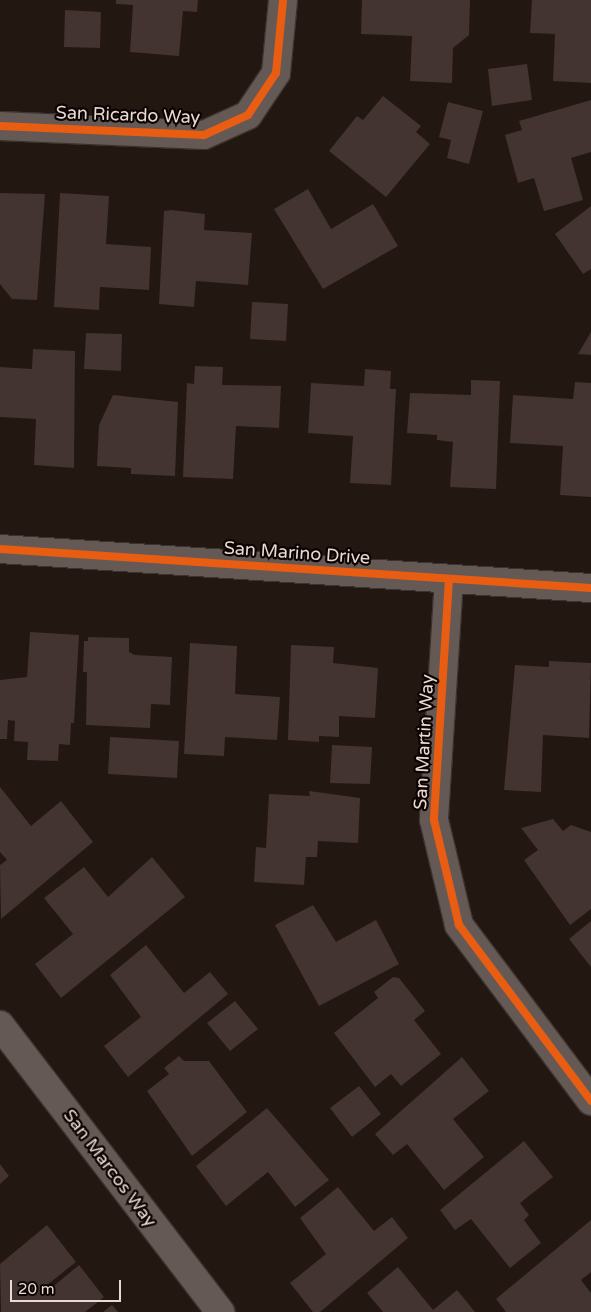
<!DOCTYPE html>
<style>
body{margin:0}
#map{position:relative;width:591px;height:1312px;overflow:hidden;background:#231712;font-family:"Varela Round",sans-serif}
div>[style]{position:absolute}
.building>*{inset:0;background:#433331}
.roads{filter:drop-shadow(1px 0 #3c332f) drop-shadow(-1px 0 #3c332f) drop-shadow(0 1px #3c332f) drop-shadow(0 -1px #3c332f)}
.street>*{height:28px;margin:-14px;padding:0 14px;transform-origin:14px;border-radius:14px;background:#645955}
.cycleway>*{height:8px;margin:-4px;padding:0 4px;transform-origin:4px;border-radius:4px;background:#e95d12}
span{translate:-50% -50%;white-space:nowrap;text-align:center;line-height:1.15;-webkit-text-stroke:4.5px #0c0402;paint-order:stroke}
.street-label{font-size:18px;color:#ebdad3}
.scale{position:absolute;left:10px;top:1280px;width:111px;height:22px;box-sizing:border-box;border:2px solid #ebdad3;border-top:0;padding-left:6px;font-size:15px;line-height:18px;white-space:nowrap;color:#ebdad3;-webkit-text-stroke:4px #0c0402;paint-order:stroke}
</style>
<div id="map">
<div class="building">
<i style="clip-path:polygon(116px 0,198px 0,197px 12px,183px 11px,179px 56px,130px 52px,133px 5px,116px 4px)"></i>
<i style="clip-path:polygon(362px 0,470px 0,469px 35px,453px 48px,452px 83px,410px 81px,412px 36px,361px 34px)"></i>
<i style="clip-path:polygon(532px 0,591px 0,591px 83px,553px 81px,555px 34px,530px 33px)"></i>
<i style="clip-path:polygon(65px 10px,101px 12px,100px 48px,64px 47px)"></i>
<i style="clip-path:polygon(527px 64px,532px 100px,492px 106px,488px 69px)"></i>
<i style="clip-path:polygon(383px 96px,421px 126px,416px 132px,430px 144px,386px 197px,329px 151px,357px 116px,363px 120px)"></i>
<i style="clip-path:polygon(591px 100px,591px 152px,571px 158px,583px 200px,544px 211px,534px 178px,518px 183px,505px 135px,522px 130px,519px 121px)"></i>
<i style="clip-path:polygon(448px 102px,483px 111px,469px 164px,447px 158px,451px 140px,439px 137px)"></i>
<i style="clip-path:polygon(308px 189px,331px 229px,373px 204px,398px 246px,323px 289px,274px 209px)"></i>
<i style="clip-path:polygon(0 193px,45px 194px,37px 300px,12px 299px,0 284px)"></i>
<i style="clip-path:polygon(60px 193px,109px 196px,106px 244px,151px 247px,149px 290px,100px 287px,99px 310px,54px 307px)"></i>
<i style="clip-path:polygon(591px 206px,591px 269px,583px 274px,555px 234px)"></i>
<i style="clip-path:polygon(171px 210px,205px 214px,204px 230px,252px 233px,248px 285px,196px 281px,194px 307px,159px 304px,164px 211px)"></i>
<i style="clip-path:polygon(252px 302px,288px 304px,286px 341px,250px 339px)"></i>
<i style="clip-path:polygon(591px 332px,591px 355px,578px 354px)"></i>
<i style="clip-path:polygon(86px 333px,122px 334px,121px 371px,84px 369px)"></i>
<i style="clip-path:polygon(33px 349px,75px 351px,74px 468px,34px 465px,36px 419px,0 417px,0 367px,32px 369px)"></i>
<i style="clip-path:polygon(195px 366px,223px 367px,222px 385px,281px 386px,279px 428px,236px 426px,233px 479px,183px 477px,187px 383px,194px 384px)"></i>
<i style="clip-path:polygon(365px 369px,391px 371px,390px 389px,396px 389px,391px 485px,350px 483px,353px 436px,308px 433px,311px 383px,364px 386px)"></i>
<i style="clip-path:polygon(471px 380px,500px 381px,496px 489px,450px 487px,453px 442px,437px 440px,437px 435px,407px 433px,410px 393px,471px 395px)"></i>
<i style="clip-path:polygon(575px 382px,591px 383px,591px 497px,560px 495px,563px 446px,510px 443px,513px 395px,573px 399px)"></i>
<i style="clip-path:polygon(113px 395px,178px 402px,175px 476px,131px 474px,131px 468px,97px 466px,99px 425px)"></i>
<i style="clip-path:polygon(30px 632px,79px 635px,74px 723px,71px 723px,70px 745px,59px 744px,58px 761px,27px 760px,28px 742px,14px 741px,15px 721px,8px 720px,7px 739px,0 739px,0 680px,27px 677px)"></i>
<i style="clip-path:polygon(88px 637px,129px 638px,129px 652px,135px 655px,172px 657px,170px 705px,151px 704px,150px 728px,86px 725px,87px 672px,83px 672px,84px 641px,88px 641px)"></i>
<i style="clip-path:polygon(190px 643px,237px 646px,235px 694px,280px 697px,277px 740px,225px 737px,224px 756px,184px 754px)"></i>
<i style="clip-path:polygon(291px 645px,334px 647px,333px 663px,378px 668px,375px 718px,339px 716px,339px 737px,319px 736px,319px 742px,288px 740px)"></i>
<i style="clip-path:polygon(549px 661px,591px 663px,589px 738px,543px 735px,541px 792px,504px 790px,515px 665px,549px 667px)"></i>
<i style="clip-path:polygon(110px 737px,179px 741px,177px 778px,108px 774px)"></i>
<i style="clip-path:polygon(332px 745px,372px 747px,370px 784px,330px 783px)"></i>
<i style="clip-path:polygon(0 787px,31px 826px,61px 801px,93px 842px,1px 919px,0 865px,7px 860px,0 852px)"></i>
<i style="clip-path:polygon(309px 791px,360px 798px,358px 843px,318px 841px,317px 857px,306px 857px,304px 885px,254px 882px,256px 847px,266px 848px,269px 794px,310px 796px)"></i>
<i style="clip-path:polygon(553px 819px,563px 831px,571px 825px,591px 832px,591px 909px,570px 925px,524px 860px,538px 850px,521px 828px)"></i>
<i style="clip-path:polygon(152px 857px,185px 897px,61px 998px,35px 964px,73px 934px,44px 898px,84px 867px,108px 897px)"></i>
<i style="clip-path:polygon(313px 905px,336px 942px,376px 920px,399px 964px,319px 1006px,275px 925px)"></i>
<i style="clip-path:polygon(591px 921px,591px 967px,569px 939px)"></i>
<i style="clip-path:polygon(146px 945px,184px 993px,210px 972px,228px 994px,128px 1077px,104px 1046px,141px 1017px,110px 975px)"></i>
<i style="clip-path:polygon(393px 977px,399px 978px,425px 1011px,414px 1020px,441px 1054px,401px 1086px,391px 1074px,375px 1087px,334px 1033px,378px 998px,374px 992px)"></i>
<i style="clip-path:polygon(235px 1001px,258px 1029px,230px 1051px,207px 1023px)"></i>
<i style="clip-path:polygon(179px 1056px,184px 1061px,209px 1061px,247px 1112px,192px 1156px,147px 1091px,169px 1074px,164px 1068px)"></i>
<i style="clip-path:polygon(462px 1057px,489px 1091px,453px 1119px,484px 1157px,444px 1190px,407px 1144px,393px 1155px,375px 1134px)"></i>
<i style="clip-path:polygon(359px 1086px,381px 1114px,352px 1137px,330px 1108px)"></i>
<i style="clip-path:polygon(267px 1108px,329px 1180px,295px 1207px,268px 1172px,226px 1206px,196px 1166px)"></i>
<i style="clip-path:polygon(524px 1141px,553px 1177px,520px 1203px,529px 1215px,524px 1220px,541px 1243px,510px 1268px,471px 1219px,455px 1230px,440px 1210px)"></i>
<i style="clip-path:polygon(0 1164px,9px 1176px,0 1184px)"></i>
<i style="clip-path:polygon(338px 1187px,374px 1231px,392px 1217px,408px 1238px,320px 1312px,313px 1312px,290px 1283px,326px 1254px,300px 1218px)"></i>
<i style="clip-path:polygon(591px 1220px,591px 1272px,581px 1280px,591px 1293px,591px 1312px,506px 1312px,496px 1299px)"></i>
<i style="clip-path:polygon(47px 1225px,76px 1262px,47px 1285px,50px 1289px,79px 1265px,104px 1297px,85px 1312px,1px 1312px,0 1264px)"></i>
<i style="clip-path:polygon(398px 1267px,433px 1310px,457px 1290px,475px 1312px,383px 1312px,367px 1293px)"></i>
<i style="clip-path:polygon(112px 1305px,118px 1312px,103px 1312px)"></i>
</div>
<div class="roads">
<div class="street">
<i style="left:0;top:126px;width:204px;rotate:2.5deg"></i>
<i style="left:204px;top:135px;width:48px;rotate:-24.4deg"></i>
<i style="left:248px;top:115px;width:50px;rotate:-56.3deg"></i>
<i style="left:276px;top:73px;width:73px;rotate:-84.5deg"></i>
<i style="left:0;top:549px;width:592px;rotate:3.78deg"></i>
<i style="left:449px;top:579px;width:241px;rotate:93.6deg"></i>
<i style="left:434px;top:820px;width:108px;rotate:76.6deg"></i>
<i style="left:459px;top:925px;width:220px;rotate:53.1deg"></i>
<i style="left:0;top:1025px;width:362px;rotate:52.5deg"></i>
</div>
</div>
<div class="cycleway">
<i style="left:0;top:126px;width:204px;rotate:2.5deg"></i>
<i style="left:204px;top:135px;width:48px;rotate:-24.4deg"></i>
<i style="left:248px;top:115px;width:50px;rotate:-56.3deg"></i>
<i style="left:276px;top:73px;width:73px;rotate:-84.5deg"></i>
<i style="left:0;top:549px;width:592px;rotate:3.78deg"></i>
<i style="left:449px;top:579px;width:241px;rotate:93.6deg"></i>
<i style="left:434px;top:820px;width:108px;rotate:76.6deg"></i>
<i style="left:459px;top:925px;width:220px;rotate:53.1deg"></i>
</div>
<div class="street-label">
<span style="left:128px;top:115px;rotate:2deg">San Ricardo Way</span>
<span style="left:297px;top:553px;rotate:4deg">San Marino Drive</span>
<span style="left:424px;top:742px;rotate:-87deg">San Martin Way</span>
<span style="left:110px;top:1168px;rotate:53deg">San Marcos Way</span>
</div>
<div class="scale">20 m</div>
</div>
